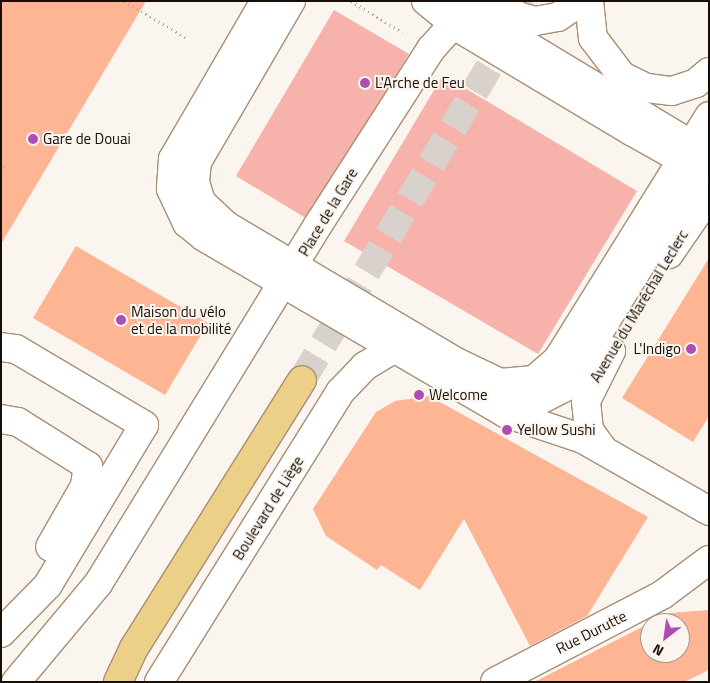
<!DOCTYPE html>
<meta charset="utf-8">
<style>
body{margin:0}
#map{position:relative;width:710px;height:683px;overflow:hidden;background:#fbf5ef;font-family:"Titillium Web",sans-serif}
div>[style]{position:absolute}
.green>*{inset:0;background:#f7b2ab}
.building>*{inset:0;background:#feb594}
.major-tunnel>*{height:28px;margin-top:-14px;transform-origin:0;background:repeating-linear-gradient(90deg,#d9d2cc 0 28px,transparent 0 42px)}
.path>*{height:3px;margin-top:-1.5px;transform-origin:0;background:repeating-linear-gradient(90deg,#aaa29b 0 1px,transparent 0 5px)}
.roads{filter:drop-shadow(1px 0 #a98e74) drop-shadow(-1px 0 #a98e74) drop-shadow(0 1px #a98e74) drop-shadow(0 -1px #a98e74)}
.minor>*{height:28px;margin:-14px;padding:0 14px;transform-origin:14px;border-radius:14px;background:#fff}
.major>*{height:28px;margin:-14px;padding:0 14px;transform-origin:14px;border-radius:14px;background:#edd088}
.dots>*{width:14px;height:14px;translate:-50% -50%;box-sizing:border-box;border:2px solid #fbf5ef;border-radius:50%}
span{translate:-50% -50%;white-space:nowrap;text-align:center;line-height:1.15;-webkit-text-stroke:4px #fbf5ef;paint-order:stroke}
.poi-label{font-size:15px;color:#180e05}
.left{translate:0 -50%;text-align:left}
.right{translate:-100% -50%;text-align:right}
.street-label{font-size:15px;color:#180e05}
.frame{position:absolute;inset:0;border:2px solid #180e05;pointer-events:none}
.north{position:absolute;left:640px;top:613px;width:50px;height:50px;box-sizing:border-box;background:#fbf5ef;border:1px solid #a09991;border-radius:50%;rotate:210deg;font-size:14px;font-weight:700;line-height:20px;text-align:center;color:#180e05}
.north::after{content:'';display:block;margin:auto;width:18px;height:22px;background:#b04db4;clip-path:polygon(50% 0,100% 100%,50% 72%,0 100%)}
</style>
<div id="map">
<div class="green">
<i style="clip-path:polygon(334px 10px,409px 54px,309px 220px,236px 176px)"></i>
<i style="clip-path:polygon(443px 75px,637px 191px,538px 354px,344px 241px)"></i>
</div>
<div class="building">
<i style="clip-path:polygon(1px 1px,146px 1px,1px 244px)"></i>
<i style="clip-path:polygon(76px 246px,208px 323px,165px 395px,33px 318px)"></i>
<i style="clip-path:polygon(709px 258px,709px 416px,693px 442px,622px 398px)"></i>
<i style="clip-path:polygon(429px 396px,648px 517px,587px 616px,530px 646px,464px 519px,420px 590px,381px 565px,377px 570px,326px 536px,313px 509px,376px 412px,395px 401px)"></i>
<i style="clip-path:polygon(709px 610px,709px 670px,684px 682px,534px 682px,650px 623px,650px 653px,680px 653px,680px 623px,650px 623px,670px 613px)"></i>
</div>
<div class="major-tunnel">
<i style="left:302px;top:380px;width:442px;rotate:-59.1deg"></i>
</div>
<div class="path">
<i style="left:124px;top:1px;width:73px;rotate:30.4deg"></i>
<i style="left:351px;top:1px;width:60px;rotate:31.3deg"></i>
<i style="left:1px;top:171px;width:8px;rotate:-60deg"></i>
</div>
<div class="roads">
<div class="minor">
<i style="left:265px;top:1px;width:183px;rotate:120.2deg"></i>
<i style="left:173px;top:159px;width:30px;rotate:94deg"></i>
<i style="left:171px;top:189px;width:38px;rotate:65deg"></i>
<i style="left:187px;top:223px;width:22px;rotate:39deg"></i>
<i style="left:204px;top:237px;width:349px;rotate:30.3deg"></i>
<i style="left:505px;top:413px;width:82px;rotate:18.4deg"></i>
<i style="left:583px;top:439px;width:145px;rotate:29.7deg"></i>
<i style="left:291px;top:1px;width:186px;rotate:120.3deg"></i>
<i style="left:197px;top:162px;width:20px;rotate:96deg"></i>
<i style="left:195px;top:182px;width:21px;rotate:73deg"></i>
<i style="left:201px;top:202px;width:35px;rotate:43deg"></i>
<i style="left:227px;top:226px;width:269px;rotate:30.7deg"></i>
<i style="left:458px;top:363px;width:47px;rotate:25.5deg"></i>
<i style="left:500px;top:383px;width:34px;rotate:-5deg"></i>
<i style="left:534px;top:380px;width:32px;rotate:-41deg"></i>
<i style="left:558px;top:359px;width:286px;rotate:-58.1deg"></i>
<i style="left:426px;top:1px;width:43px;rotate:39.3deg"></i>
<i style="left:459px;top:28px;width:203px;rotate:30.9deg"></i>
<i style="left:633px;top:132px;width:47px;rotate:29.3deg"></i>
<i style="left:674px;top:155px;width:24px;rotate:15deg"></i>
<i style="left:453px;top:1px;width:262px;rotate:31.1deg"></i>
<i style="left:500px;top:1px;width:23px;rotate:41deg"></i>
<i style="left:517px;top:16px;width:19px;rotate:16deg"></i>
<i style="left:535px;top:21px;width:23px;rotate:-10deg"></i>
<i style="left:558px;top:17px;width:28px;rotate:-35deg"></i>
<i style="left:589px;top:1px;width:37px;rotate:84deg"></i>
<i style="left:593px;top:38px;width:48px;rotate:52.7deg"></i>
<i style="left:622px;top:76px;width:28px;rotate:26deg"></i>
<i style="left:647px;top:88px;width:25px;rotate:7deg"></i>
<i style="left:672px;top:91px;width:25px;rotate:-18deg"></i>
<i style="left:696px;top:83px;width:17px;rotate:-40deg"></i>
<i style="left:669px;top:254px;width:70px;rotate:-55.4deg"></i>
<i style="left:1px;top:347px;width:15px;rotate:8deg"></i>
<i style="left:16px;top:349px;width:149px;rotate:30.7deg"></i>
<i style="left:144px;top:425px;width:187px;rotate:121deg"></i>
<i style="left:48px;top:585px;width:67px;rotate:134.4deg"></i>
<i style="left:494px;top:405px;width:36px"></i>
<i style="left:530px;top:405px;width:39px;rotate:-27deg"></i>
<i style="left:565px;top:387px;width:274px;rotate:-58.3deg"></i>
<i style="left:1px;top:419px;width:17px;rotate:10deg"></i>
<i style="left:18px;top:422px;width:83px;rotate:32.2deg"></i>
<i style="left:88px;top:466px;width:20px;rotate:99deg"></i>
<i style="left:85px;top:486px;width:70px;rotate:119.8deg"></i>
<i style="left:602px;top:448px;width:22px;rotate:-126deg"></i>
<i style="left:589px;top:430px;width:29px;rotate:-96deg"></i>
<i style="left:586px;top:401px;width:56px;rotate:-63.4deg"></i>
<i style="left:16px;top:682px;width:128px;rotate:-50.1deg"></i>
<i style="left:98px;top:584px;width:421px;rotate:-58.5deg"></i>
<i style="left:318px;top:225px;width:209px;rotate:-57.3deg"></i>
<i style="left:431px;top:49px;width:64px;rotate:-48.1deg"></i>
<i style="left:159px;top:682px;width:342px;rotate:-58deg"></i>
<i style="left:340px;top:392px;width:36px;rotate:-46deg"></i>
<i style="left:365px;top:366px;width:33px;rotate:-31deg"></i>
<i style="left:495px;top:682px;width:188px;rotate:-27.5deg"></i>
<i style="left:662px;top:595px;width:59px;rotate:-36.7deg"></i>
</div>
<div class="major">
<i style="left:118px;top:682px;width:38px;rotate:-65deg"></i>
<i style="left:134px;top:648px;width:316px;rotate:-57.9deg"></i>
</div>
</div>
<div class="dots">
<i style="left:365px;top:83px;background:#b04db4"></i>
<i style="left:33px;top:139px;background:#b04db4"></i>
<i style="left:121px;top:320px;background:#b04db4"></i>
<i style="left:691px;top:349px;background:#b04db4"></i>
<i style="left:419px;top:395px;background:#b04db4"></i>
<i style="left:507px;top:430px;background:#b04db4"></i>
</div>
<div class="poi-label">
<span class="left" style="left:375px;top:83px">L'Arche de Feu</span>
<span class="left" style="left:43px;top:139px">Gare de Douai</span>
<span class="left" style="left:131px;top:320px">Maison du vélo<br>et de la mobilité</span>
<span class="right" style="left:681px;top:349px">L'Indigo</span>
<span class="left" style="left:429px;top:395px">Welcome</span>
<span class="left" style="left:517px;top:430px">Yellow Sushi</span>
</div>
<div class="street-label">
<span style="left:328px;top:212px;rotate:-59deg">Place de la Gare</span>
<span style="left:639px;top:306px;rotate:-59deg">Avenue du Maréchal Leclerc</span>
<span style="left:268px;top:508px;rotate:-58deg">Boulevard de Liège</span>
<span style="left:591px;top:632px;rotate:-27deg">Rue Durutte</span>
</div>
<div class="frame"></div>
<div class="north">N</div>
</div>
